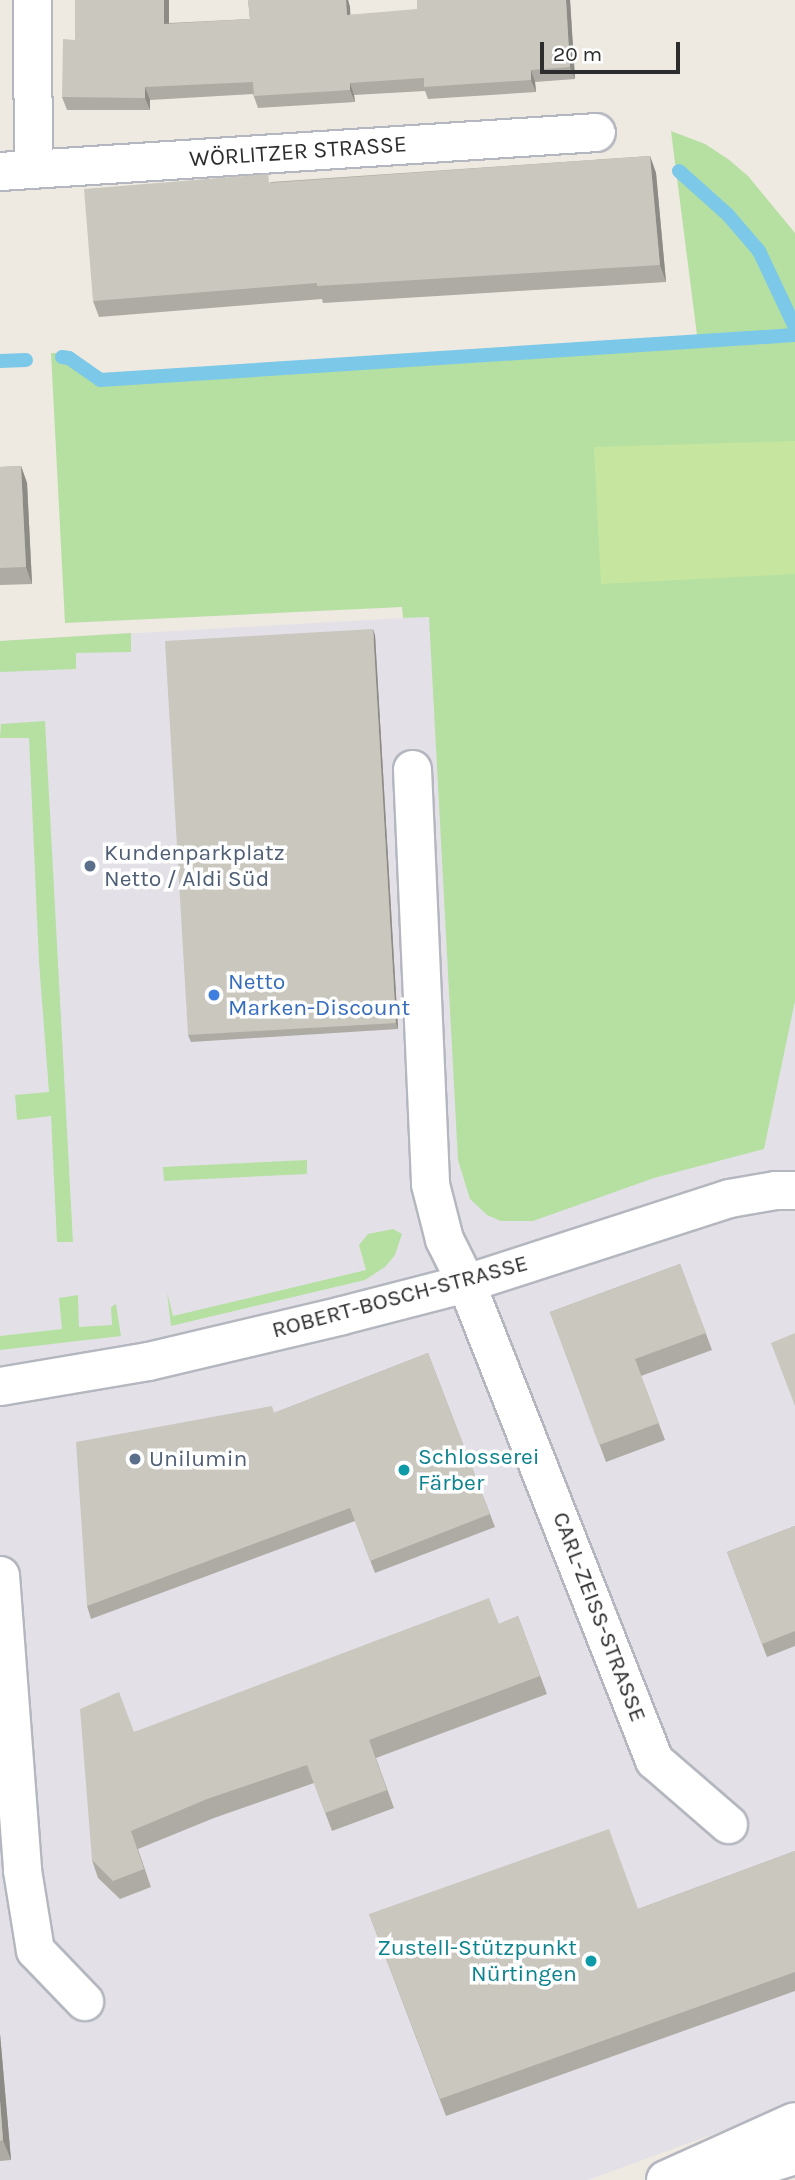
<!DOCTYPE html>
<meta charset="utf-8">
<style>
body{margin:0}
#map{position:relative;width:795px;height:2180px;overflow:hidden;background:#eee9e1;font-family:Karla,sans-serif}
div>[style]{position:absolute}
.industrial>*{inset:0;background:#e3e1e7}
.green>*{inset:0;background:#b5e0a2}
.pitch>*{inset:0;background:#c6e69f}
.stream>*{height:14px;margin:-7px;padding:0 7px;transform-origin:7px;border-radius:7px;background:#7cc8e8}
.roads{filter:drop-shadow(2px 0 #b4b7bf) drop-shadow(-2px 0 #b4b7bf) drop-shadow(0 2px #b4b7bf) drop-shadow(0 -2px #b4b7bf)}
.minor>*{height:37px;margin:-18.5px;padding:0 18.5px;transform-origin:18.5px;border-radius:18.5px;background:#fff}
.tertiary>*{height:38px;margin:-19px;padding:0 19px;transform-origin:19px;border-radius:19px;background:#fff}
.wall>*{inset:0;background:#aeaba4}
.shaded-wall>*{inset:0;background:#8d8b86}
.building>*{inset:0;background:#cac7bf}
.dots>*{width:19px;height:19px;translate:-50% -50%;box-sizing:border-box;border:4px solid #fff;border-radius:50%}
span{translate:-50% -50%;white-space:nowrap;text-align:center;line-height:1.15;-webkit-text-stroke:7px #fff;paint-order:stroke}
.street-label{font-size:23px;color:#2d2d2d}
.service-label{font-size:23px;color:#4e5e75}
.left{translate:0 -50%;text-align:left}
.shop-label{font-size:23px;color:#366cbe}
.culture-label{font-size:23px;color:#0d838f}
.right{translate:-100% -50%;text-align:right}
.scale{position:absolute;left:540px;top:42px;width:140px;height:32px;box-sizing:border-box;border:4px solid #2d2d2d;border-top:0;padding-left:9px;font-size:21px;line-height:24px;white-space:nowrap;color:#2d2d2d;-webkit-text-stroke:5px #fff;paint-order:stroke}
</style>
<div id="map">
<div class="industrial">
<i style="clip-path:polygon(420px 617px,795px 620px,795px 2104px,588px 2180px,0 2180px,0 641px)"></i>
</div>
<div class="green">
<i style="clip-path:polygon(671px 131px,705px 144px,728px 159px,748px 176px,795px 233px,795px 1001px,764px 1149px,654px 1178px,533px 1221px,501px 1221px,487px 1215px,470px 1199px,458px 1160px,429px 617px,403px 618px,402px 607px,65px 623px,51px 353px,66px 353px,101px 378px,697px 335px)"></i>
<i style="clip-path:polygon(131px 633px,131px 652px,76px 653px,76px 669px,0 672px,0 641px)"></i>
<i style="clip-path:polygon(45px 721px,73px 1242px,57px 1242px,51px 1116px,17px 1120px,15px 1095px,49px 1092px,39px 962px,29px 738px,0 738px,1px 724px)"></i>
<i style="clip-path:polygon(307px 1160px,307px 1174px,164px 1181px,163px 1167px)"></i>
<i style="clip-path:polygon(393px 1229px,402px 1234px,395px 1255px,385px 1267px,365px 1280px,171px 1326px,167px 1292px,173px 1316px,366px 1270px,359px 1245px,368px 1234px)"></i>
<i style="clip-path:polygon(78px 1295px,79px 1327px,112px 1325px,111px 1307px,116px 1304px,121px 1336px,0 1350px,0 1336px,62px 1329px,59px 1298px)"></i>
</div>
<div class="pitch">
<i style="clip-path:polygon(795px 441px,795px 574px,601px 584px,594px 447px)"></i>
</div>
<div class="stream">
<i style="left:679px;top:171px;width:66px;rotate:41.9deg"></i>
<i style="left:728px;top:215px;width:48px;rotate:49.3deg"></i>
<i style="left:759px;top:251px;width:84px;rotate:64.7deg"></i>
<i style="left:62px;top:357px;width:7px;rotate:8deg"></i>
<i style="left:69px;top:358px;width:38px;rotate:35deg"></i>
<i style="left:100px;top:380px;width:696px;rotate:-3.7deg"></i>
<i style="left:0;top:361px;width:26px;rotate:-2deg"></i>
</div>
<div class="roads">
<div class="minor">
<i style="left:32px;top:0;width:169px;rotate:89.7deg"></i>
<i style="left:0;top:171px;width:597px;rotate:-3.74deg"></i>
<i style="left:412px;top:769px;width:415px;rotate:87.5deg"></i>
<i style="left:430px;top:1184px;width:57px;rotate:75.7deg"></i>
<i style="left:444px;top:1239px;width:49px;rotate:63.4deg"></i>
<i style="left:466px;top:1283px;width:513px;rotate:68.49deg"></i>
<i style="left:654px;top:1760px;width:98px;rotate:40.9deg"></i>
<i style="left:0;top:1386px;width:150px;rotate:-9.6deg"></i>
<i style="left:148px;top:1361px;width:199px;rotate:-13.3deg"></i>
<i style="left:342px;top:1315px;width:128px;rotate:-14.5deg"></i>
<i style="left:466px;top:1283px;width:276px;rotate:-17.9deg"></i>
<i style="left:729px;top:1198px;width:47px;rotate:-9.9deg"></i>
<i style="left:775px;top:1190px;width:20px"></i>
<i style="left:0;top:1575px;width:296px;rotate:85.7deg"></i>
<i style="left:22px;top:1870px;width:81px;rotate:80.8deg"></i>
<i style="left:35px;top:1950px;width:71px;rotate:46.1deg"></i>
</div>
<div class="tertiary">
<i style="left:718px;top:2179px;width:81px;rotate:-17.3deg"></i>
<i style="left:666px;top:2180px;width:141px;rotate:-24.2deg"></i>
</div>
</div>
<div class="wall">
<i style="clip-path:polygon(75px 0,169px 0,169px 23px,250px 19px,248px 0,348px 0,350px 7px,350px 15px,570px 0,575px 79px,535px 82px,536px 92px,428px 99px,425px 91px,354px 95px,355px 102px,258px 108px,253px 94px,150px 100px,150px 110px,67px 110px,62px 97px,75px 40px)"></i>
<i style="clip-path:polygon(650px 156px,656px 173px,666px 282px,323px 303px,322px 299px,99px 317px,93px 301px,271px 182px)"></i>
<i style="clip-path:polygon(21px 466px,27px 483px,32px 584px,0 585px,0 467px)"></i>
<i style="clip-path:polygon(375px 635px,398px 1029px,191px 1042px,188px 1035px)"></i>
<i style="clip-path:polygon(680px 1264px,712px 1350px,641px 1376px,665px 1440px,606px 1462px,550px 1312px)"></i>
<i style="clip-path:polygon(428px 1353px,495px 1527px,375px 1573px,355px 1521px,91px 1619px,87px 1606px,274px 1413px)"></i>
<i style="clip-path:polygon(795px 1526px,795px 1646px,767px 1657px,727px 1552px)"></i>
<i style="clip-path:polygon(518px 1616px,547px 1694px,376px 1758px,394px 1808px,332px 1831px,314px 1783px,214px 1818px,138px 1849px,151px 1887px,120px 1899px,98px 1878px,92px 1860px,134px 1732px,499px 1624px)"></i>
<i style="clip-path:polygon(795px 1851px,795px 1991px,446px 2116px,369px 1914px,638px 1909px)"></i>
<i style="clip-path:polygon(0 2034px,11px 2160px,0 2161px)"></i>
</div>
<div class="shaded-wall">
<i style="clip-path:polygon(164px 0,169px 0,169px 36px,164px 24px)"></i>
<i style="clip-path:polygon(346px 0,348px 0,350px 7px,351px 27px,347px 15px)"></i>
<i style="clip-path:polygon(566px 0,570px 0,575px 79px,570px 67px)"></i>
<i style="clip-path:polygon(531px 70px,535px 82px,536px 92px,531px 80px)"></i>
<i style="clip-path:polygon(350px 83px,354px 95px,355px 102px,350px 90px)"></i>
<i style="clip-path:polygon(145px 87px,150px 100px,150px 110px,145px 98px)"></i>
<i style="clip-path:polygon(650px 156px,656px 173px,666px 282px,660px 265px)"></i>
<i style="clip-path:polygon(21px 466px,27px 483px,32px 584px,26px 567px)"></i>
<i style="clip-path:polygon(373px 629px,375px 635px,398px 1029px,396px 1023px)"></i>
<i style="clip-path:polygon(0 2034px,11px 2160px,3px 2140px,0 2100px)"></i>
</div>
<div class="building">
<i style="clip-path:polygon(75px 0,164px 0,164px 24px,250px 19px,248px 0,346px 0,347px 15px,417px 9px,417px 0,566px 0,570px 67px,531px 70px,531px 80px,424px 87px,424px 78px,350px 83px,350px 90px,254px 96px,253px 82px,145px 87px,145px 98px,62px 97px,63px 39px,75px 40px)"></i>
<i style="clip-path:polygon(650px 156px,660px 265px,317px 286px,317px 283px,93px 301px,84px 189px,268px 174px,269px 183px)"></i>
<i style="clip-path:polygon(21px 466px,26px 567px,0 568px,0 467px)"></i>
<i style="clip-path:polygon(373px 629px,396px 1023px,188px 1035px,165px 641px)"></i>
<i style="clip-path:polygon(680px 1264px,706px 1333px,635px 1359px,659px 1423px,599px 1445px,550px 1312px)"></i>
<i style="clip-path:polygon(795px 1333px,795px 1406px,771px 1343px)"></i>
<i style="clip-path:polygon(428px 1353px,490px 1514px,370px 1561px,350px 1508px,87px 1606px,76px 1442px,272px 1406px,274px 1413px)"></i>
<i style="clip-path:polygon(795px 1526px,795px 1631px,762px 1644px,727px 1552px)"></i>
<i style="clip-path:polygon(489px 1598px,499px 1624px,518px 1616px,540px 1676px,369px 1740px,387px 1790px,325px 1813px,307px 1765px,207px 1799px,131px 1831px,144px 1869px,113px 1881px,92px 1860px,80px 1709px,119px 1692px,134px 1732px)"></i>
<i style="clip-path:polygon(609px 1829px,638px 1909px,795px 1851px,795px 1972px,440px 2099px,369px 1914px)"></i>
<i style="clip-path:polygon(0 2100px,3px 2140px,0 2141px)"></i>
</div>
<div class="dots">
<i style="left:90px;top:866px;background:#5c6f8a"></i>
<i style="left:214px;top:995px;background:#3f7fe0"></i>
<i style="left:135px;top:1459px;background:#5c6f8a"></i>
<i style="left:404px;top:1470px;background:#0f9aa8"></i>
<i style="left:591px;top:1961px;background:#0f9aa8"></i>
</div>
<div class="street-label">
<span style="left:298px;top:152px;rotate:-4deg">WÖRLITZER STRASSE</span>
<span style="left:400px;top:1297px;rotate:-15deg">ROBERT-BOSCH-STRASSE</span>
<span style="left:599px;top:1617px;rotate:69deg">CARL-ZEISS-STRASSE</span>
</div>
<div class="service-label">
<span class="left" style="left:104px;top:866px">Kundenparkplatz<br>Netto / Aldi Süd</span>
<span class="left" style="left:149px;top:1459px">Unilumin</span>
</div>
<div class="shop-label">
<span class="left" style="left:228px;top:995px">Netto<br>Marken-Discount</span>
</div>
<div class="culture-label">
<span class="left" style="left:418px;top:1470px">Schlosserei<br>Färber</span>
<span class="right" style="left:577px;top:1961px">Zustell-Stützpunkt<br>Nürtingen</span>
</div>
<div class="scale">20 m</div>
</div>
